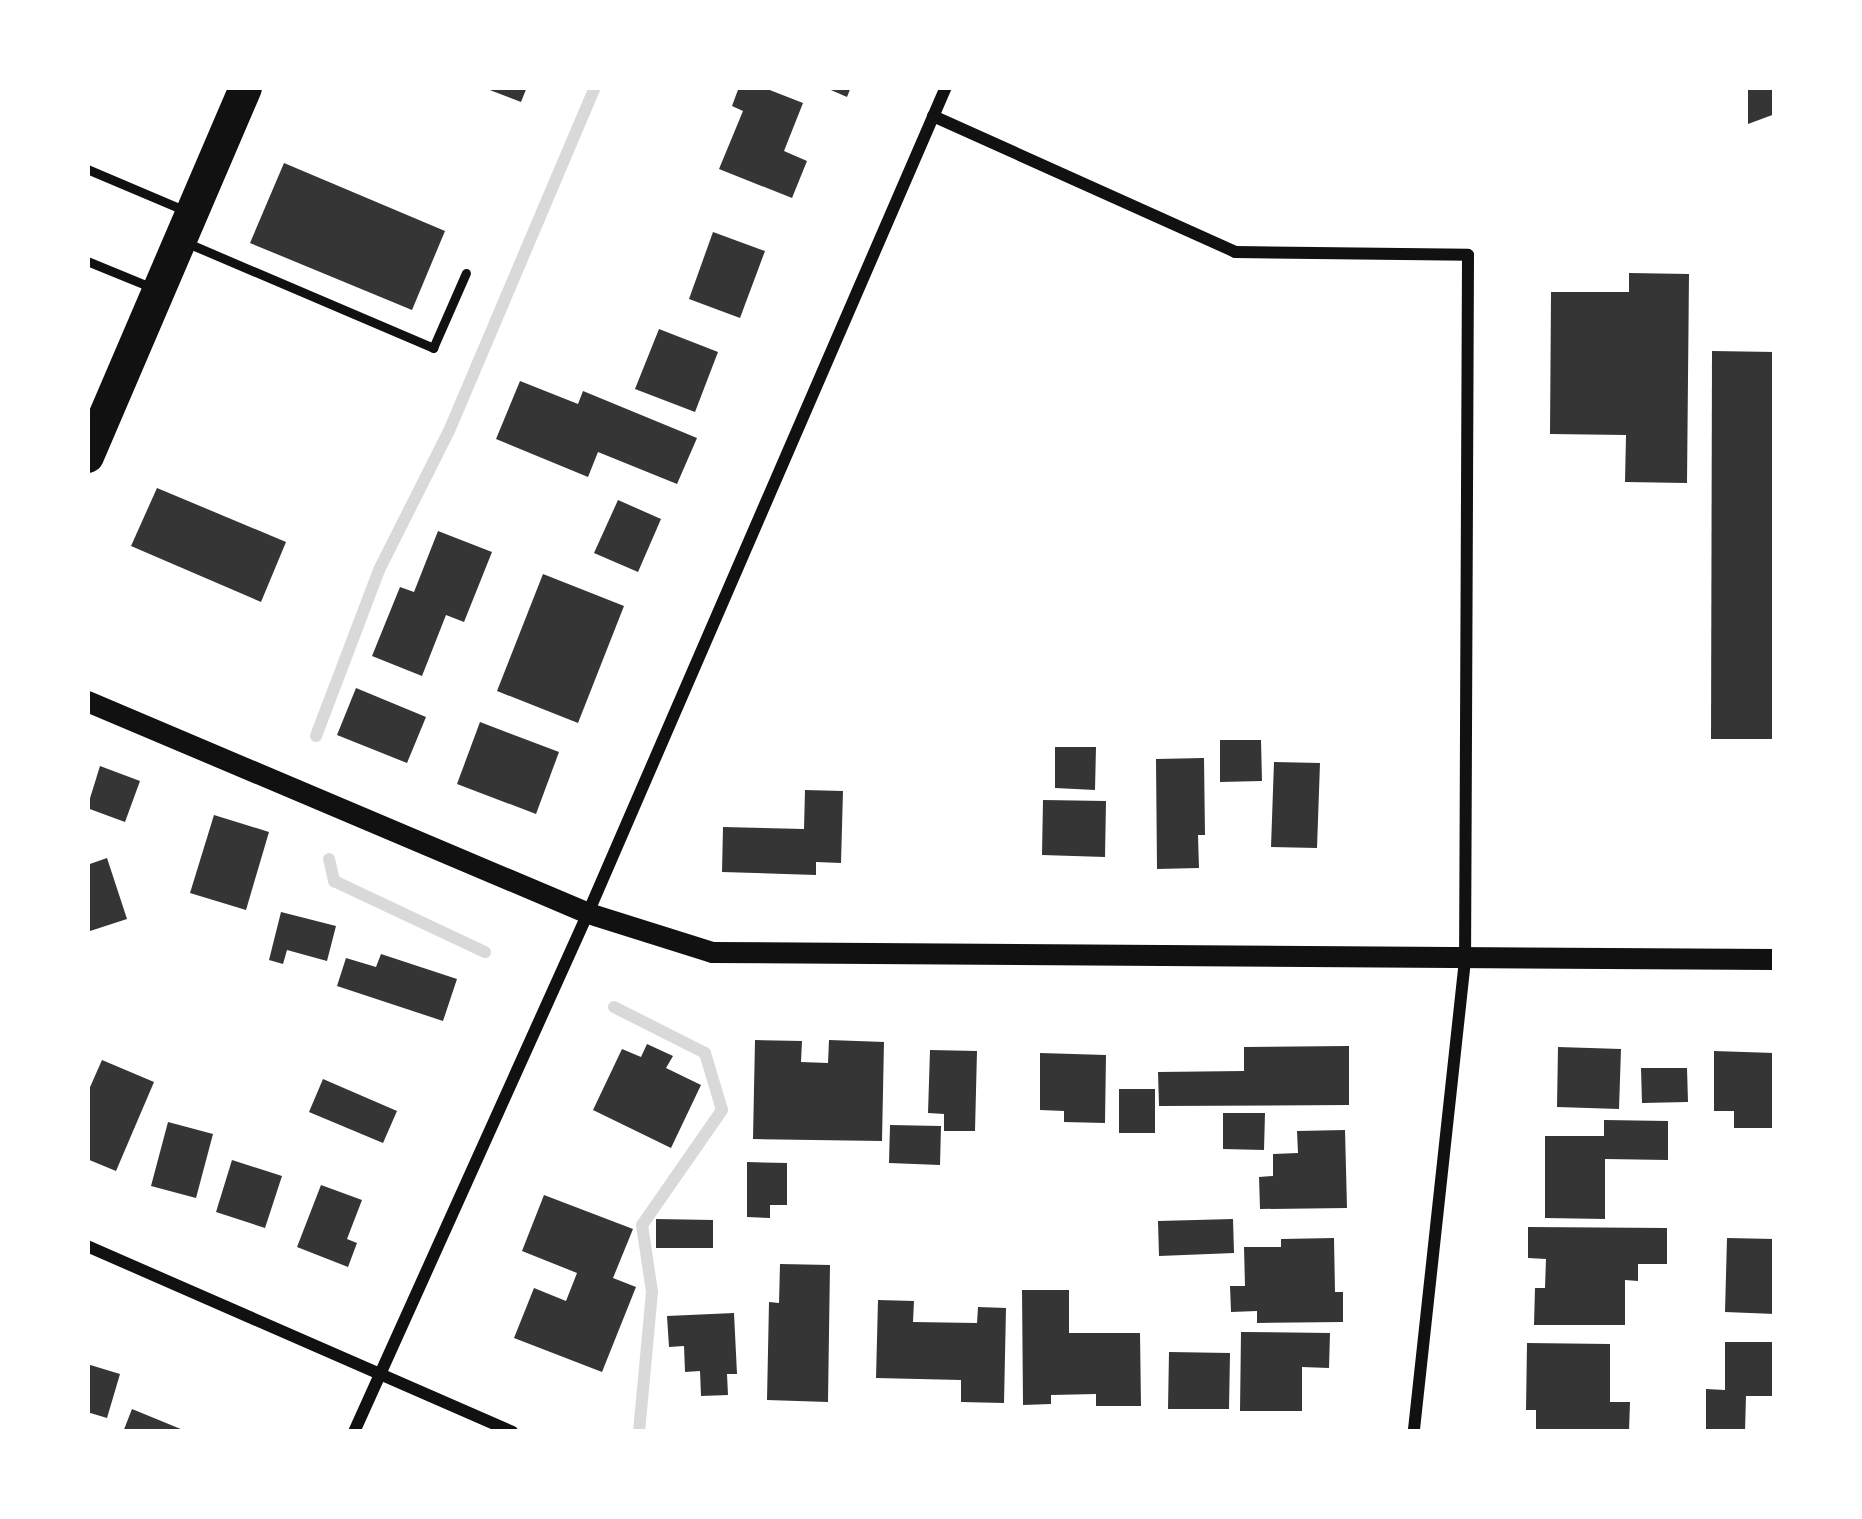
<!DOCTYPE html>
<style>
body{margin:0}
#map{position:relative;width:1862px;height:1519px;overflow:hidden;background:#fff;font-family:"Fira Sans Condensed",sans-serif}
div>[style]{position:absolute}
.stream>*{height:12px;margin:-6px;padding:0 6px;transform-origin:6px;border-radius:6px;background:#d9d9d9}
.building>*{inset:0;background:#353535}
.service>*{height:9px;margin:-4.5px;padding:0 4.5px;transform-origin:4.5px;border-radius:4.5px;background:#111}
.minor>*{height:12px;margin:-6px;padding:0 6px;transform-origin:6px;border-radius:6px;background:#111}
.tertiary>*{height:21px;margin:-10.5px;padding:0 10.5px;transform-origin:10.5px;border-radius:10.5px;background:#111}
.trunk>*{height:33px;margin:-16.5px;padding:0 16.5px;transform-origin:16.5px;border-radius:16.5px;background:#111}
span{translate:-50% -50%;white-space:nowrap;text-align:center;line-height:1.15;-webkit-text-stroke:9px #fff;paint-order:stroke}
.frame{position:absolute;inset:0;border:90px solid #fff;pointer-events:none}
</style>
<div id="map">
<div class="stream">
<i style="left:316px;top:736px;width:178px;rotate:-69.2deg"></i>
<i style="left:379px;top:570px;width:156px;rotate:-63.3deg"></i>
<i style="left:449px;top:431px;width:374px;rotate:-67deg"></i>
<i style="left:329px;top:859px;width:23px;rotate:77deg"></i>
<i style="left:334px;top:881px;width:167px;rotate:25.2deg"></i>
<i style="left:614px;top:1007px;width:102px;rotate:26.8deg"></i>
<i style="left:705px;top:1053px;width:59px;rotate:73.4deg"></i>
<i style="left:722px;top:1110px;width:140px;rotate:124.8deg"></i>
<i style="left:642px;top:1225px;width:68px;rotate:81.5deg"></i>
<i style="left:652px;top:1292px;width:141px;rotate:95.3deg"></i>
</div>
<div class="building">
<i style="clip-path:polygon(482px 87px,527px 87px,521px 102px)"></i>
<i style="clip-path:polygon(739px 87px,762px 87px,803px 103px,784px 151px,807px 161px,792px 198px,719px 169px,743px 111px,732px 106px)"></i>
<i style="clip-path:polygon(824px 87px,851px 87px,847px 97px)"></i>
<i style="clip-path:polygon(1748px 87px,1775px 87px,1775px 114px,1748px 124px)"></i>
<i style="clip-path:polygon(284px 163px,445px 231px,412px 310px,250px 243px)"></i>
<i style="clip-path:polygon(713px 232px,765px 251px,740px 318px,689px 299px)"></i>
<i style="clip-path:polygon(1629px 273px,1689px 274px,1687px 483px,1625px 482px,1626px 435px,1550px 434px,1551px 292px,1629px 292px)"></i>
<i style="clip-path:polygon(659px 329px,718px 352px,695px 412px,635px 389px)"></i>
<i style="clip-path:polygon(1712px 351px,1775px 352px,1775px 739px,1711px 739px)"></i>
<i style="clip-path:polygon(520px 381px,578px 404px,583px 391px,697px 438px,677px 484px,598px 452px,588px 477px,496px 439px)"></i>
<i style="clip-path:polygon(157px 488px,286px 542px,261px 602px,131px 546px)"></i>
<i style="clip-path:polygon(618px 500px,661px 519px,638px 572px,594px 553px)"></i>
<i style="clip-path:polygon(438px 531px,492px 552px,464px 622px,446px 615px,422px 676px,372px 656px,400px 587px,414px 592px)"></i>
<i style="clip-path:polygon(543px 574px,624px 606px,578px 723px,497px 691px)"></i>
<i style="clip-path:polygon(356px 688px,426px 717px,407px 763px,337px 735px)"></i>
<i style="clip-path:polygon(480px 722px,559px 752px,536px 814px,457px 784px)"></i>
<i style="clip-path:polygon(1220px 740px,1261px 740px,1262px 781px,1220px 782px)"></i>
<i style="clip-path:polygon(1055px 747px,1096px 747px,1095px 790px,1055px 788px)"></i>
<i style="clip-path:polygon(1204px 758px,1205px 835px,1198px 835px,1199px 868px,1157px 869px,1156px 759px)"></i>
<i style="clip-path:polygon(1274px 762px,1320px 763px,1317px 848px,1271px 847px)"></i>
<i style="clip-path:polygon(100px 766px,140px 781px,125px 822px,87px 808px)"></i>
<i style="clip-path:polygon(805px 790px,843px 791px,841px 863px,816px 862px,816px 875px,722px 872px,723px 827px,804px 829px)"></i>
<i style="clip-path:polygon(1043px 800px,1106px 801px,1105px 857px,1042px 855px)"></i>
<i style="clip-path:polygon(214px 815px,269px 832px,246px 910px,190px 893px)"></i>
<i style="clip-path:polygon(107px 858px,127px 919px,87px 932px,87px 865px)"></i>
<i style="clip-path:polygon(281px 912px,336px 926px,327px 961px,287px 950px,283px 964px,269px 960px)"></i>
<i style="clip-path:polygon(381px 954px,457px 979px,443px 1021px,337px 986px,346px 958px,376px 967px)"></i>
<i style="clip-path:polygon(755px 1040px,802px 1041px,801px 1062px,828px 1063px,829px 1040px,884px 1042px,882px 1141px,753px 1139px)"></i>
<i style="clip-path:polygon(647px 1044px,673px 1056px,666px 1068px,701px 1085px,671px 1148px,593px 1110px,622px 1049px,641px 1057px)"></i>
<i style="clip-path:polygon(1349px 1046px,1349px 1105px,1159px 1106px,1158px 1072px,1244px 1071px,1244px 1047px)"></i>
<i style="clip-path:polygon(1558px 1047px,1621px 1049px,1619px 1109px,1557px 1107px)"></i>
<i style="clip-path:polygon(930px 1050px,977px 1051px,975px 1131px,944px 1131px,944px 1114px,928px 1113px)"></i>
<i style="clip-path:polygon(1714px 1051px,1774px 1053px,1773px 1128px,1734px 1128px,1734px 1111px,1714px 1111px)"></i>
<i style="clip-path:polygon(1040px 1053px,1106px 1055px,1105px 1123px,1064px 1122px,1064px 1111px,1040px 1110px)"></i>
<i style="clip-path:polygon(102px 1060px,154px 1082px,116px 1171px,87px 1159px,87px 1094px)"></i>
<i style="clip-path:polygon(1641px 1068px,1687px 1068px,1688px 1102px,1642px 1103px)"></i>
<i style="clip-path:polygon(323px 1079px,397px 1111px,383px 1143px,309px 1112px)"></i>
<i style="clip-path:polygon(1119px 1089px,1155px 1089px,1155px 1133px,1119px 1133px)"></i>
<i style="clip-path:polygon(1223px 1113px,1265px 1113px,1264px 1150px,1223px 1149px)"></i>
<i style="clip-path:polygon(1604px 1120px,1668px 1121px,1668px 1160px,1605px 1159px,1605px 1219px,1545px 1218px,1545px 1136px,1604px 1136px)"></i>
<i style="clip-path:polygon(168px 1122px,213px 1134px,196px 1198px,151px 1186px)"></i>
<i style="clip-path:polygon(890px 1125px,941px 1126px,940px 1165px,889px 1163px)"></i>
<i style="clip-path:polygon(1345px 1130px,1347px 1208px,1260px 1209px,1259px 1177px,1273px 1176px,1273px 1154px,1298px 1153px,1297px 1131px)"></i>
<i style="clip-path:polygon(232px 1160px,282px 1176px,265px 1228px,216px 1212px)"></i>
<i style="clip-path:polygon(747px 1162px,787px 1163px,787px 1205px,770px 1205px,770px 1218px,747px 1217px)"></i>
<i style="clip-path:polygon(321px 1185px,362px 1200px,347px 1239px,357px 1243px,348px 1267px,297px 1247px)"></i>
<i style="clip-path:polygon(544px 1195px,633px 1229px,613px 1278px,636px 1287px,602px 1372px,514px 1338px,534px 1288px,566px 1301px,577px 1273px,522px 1251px)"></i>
<i style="clip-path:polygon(656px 1219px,713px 1220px,713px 1248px,656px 1248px)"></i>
<i style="clip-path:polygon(1233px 1219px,1234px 1253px,1159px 1256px,1158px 1221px)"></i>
<i style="clip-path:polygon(1528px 1227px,1667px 1228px,1667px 1264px,1638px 1264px,1638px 1281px,1625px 1280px,1625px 1325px,1534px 1325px,1535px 1288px,1545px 1288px,1546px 1259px,1528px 1258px)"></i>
<i style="clip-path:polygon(1334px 1238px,1335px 1292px,1343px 1292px,1343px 1322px,1257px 1323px,1257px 1311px,1231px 1312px,1230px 1286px,1245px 1286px,1244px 1247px,1281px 1247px,1281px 1239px)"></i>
<i style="clip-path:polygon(1727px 1238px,1775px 1239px,1775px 1314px,1725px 1312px)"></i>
<i style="clip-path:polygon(780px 1264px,830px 1265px,828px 1402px,767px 1400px,769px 1302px,779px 1303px)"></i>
<i style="clip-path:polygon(1022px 1290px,1069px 1290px,1069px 1333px,1140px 1333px,1141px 1406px,1096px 1406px,1096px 1394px,1051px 1395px,1051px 1404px,1023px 1405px)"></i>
<i style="clip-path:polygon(878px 1300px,914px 1301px,913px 1322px,977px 1323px,978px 1307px,1006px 1308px,1004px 1403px,961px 1402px,961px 1380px,876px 1378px)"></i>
<i style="clip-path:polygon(734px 1313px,737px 1374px,727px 1374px,728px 1395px,701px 1396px,700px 1371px,685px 1372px,684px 1346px,669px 1347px,667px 1316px)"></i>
<i style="clip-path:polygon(1241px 1332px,1330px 1333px,1329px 1368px,1302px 1367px,1302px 1411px,1240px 1411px)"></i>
<i style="clip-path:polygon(1725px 1342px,1773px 1342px,1773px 1396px,1746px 1396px,1745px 1432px,1706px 1432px,1706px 1389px,1725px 1390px)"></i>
<i style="clip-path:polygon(1527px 1343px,1610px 1344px,1610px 1402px,1630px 1402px,1629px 1432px,1536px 1432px,1536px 1410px,1526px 1410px)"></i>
<i style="clip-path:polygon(1169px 1352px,1230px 1353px,1229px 1409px,1168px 1409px)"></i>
<i style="clip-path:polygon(87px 1364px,120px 1374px,107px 1418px,87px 1412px)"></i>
<i style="clip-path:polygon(132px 1409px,188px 1432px,123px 1432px)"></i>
</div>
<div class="service">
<i style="left:87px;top:169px;width:108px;rotate:23deg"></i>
<i style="left:185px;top:242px;width:270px;rotate:23.1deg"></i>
<i style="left:433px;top:348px;width:82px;rotate:-66.3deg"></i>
<i style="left:87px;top:261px;width:71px;rotate:22.2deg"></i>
</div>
<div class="minor">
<i style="left:933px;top:116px;width:331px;rotate:24.2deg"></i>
<i style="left:1235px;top:252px;width:233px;rotate:0.7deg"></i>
<i style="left:1468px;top:255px;width:705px;rotate:90.24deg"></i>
<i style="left:1465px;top:960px;width:475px;rotate:96.2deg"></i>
<i style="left:87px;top:1246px;width:464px;rotate:23.6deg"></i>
<i style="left:354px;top:1432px;width:569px;rotate:-65.73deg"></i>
<i style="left:588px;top:913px;width:900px;rotate:-66.57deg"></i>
</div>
<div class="tertiary">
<i style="left:87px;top:701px;width:544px;rotate:22.94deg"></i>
<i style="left:588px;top:913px;width:130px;rotate:17.5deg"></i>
<i style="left:712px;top:952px;width:1063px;rotate:0.38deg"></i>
</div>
<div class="trunk">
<i style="left:87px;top:456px;width:401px;rotate:-66.8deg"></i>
</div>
<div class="frame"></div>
</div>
